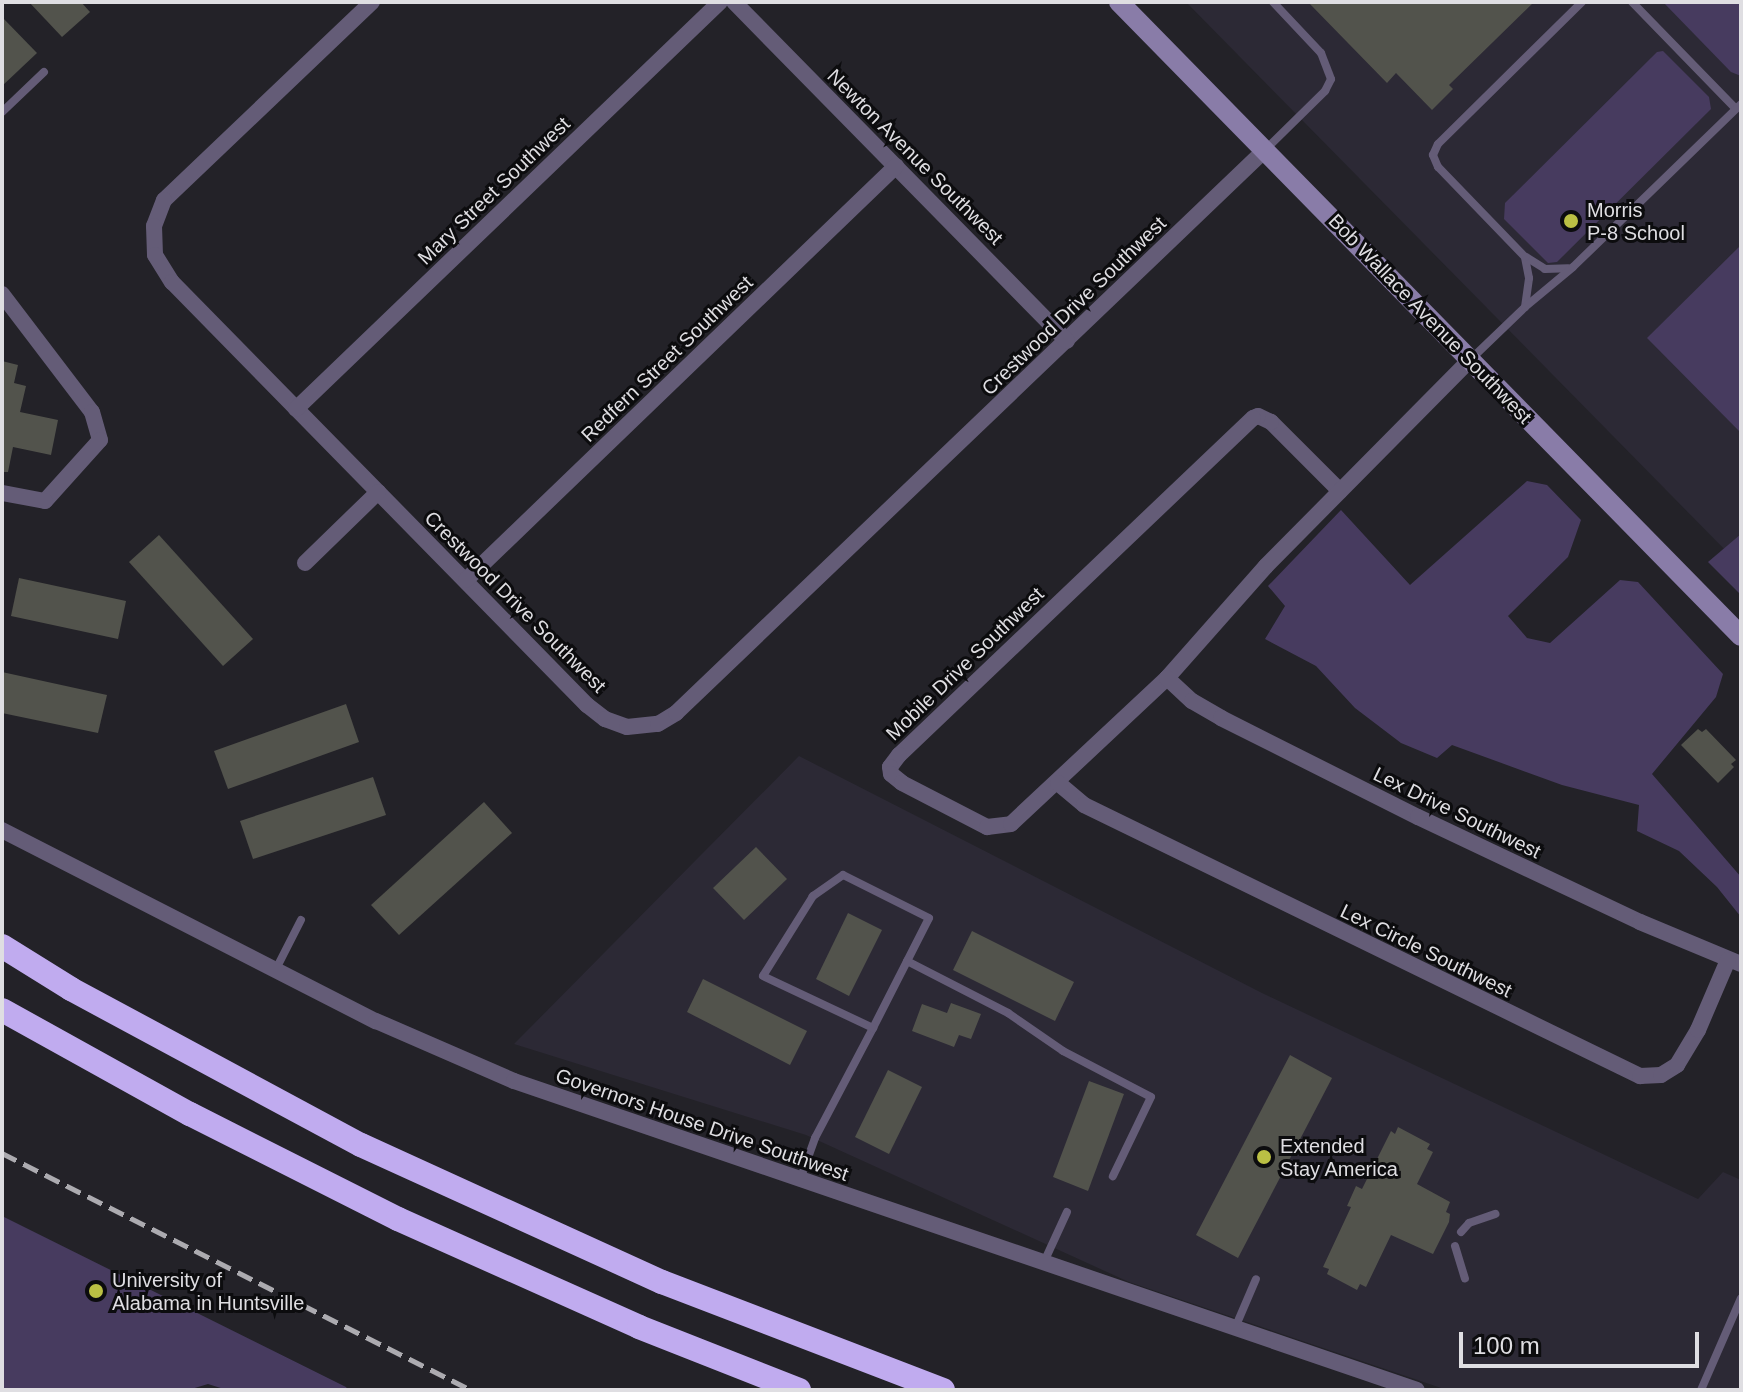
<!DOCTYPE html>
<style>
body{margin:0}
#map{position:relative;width:1743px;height:1392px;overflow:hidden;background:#232228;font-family:Helvetica,sans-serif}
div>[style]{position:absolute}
.built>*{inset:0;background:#2c2935}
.green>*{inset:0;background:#473b5f}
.building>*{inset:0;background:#52534c}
.service>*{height:8px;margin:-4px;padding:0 4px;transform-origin:4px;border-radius:4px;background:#645c77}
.minor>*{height:16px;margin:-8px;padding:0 8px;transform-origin:8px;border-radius:8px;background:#645c77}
.secondary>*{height:20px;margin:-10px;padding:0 10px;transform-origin:10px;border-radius:10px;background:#897ca8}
.motorway>*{height:24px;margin:-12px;padding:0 12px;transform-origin:12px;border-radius:12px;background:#c0abef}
.rail>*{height:5px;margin-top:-2.5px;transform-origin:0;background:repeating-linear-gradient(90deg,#acabb0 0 16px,transparent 0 24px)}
.dots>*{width:22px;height:22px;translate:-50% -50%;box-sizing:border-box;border:4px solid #0c0c0e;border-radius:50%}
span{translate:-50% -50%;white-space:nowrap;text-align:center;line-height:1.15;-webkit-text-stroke:6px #0c0c0e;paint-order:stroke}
.street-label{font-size:20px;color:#dfdee2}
.poi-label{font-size:20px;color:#dfdee2}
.left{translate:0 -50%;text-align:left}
.frame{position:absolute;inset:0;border:4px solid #dfdee2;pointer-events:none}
.scale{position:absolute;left:1459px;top:1332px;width:240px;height:36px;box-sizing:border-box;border:4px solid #dfdee2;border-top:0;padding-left:10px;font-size:24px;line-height:28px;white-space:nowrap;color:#dfdee2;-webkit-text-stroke:6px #0c0c0e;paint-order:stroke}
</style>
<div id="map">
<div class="built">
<i style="clip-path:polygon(1186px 2px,1741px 2px,1741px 546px,1731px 556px)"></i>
<i style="clip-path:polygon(799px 756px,1262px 993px,1698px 1199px,1723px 1172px,1741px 1180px,1741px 1390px,1447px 1390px,1129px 1282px,806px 1135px,514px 1044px)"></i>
</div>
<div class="green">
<i style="clip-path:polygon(1663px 2px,1741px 2px,1741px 76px,1731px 72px)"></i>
<i style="clip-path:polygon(1663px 51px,1709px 97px,1711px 109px,1557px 262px,1548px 263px,1504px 219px,1505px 203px,1657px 52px)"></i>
<i style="clip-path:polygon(1741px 245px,1741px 433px,1647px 338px)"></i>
<i style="clip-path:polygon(1527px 481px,1547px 485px,1581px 520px,1568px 557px,1508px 616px,1527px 638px,1550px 643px,1620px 580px,1638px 582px,1723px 674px,1716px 697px,1652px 774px,1741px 877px,1741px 917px,1717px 887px,1679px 851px,1637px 831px,1639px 805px,1562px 785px,1452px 745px,1437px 758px,1401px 743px,1355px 708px,1316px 666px,1265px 639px,1285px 606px,1268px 586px,1341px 510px,1410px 585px)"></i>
<i style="clip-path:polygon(1741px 534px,1741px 595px,1708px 562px)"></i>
<i style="clip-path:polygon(2px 1216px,346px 1387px,348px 1390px,227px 1390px,208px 1384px,188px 1390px,2px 1390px)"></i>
</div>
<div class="building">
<i style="clip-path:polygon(29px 2px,81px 2px,90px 12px,62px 37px)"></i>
<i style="clip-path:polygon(1308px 2px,1534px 2px,1449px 85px,1453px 89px,1432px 110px,1396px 73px,1387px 83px)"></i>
<i style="clip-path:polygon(2px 17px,37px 53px,2px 86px)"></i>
<i style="clip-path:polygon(2px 361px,18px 365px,14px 383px,26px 386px,20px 412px,58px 420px,51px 455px,13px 447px,8px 472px,2px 472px)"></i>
<i style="clip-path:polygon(159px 535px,253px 639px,223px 666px,129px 562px)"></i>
<i style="clip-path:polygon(19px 578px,126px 601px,118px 639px,11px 616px)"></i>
<i style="clip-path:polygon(2px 672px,107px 695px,98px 733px,2px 713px)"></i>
<i style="clip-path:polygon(346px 704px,359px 742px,228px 789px,214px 751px)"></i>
<i style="clip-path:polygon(1698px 729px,1702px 732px,1706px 729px,1736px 760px,1731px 764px,1734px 767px,1718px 783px,1681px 745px)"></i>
<i style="clip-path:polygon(373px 777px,386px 815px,253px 859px,240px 821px)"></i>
<i style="clip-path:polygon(484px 802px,512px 833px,399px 935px,371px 905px)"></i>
<i style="clip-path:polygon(756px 847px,787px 879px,744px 920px,713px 888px)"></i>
<i style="clip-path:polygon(848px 913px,882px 930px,849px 996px,816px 979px)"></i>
<i style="clip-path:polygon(972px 931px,1074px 982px,1055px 1021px,953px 970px)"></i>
<i style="clip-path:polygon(703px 979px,807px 1031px,790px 1065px,687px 1012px)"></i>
<i style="clip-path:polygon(951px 1003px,981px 1014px,971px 1039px,959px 1035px,954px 1047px,912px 1031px,922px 1004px,947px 1013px)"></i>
<i style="clip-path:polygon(1290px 1055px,1332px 1078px,1238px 1258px,1196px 1235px)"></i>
<i style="clip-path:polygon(888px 1070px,922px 1087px,889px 1154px,855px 1137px)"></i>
<i style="clip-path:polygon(1089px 1081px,1124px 1094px,1088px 1191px,1053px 1177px)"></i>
<i style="clip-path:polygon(1398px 1127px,1430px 1144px,1427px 1149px,1433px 1152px,1417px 1184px,1450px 1202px,1446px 1212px,1450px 1214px,1449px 1222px,1433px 1254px,1391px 1235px,1366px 1287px,1360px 1284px,1357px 1290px,1327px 1274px,1329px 1269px,1323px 1267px,1351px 1207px,1347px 1206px,1356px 1186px,1362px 1189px,1391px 1131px,1395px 1134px)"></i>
</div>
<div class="service">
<i style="left:1632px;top:2px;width:148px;rotate:45.8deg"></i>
<i style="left:2px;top:112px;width:58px;rotate:-43.6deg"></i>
<i style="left:1266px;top:149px;width:83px;rotate:-44.5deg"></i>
<i style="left:1325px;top:91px;width:13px;rotate:-63deg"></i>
<i style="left:1331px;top:79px;width:28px;rotate:-111deg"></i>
<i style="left:1321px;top:53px;width:70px;rotate:-133.3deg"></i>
<i style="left:1526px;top:257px;width:22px;rotate:32deg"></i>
<i style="left:1545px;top:269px;width:23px;rotate:-2deg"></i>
<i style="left:1525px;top:307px;width:29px;rotate:-82deg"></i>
<i style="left:1529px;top:278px;width:21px;rotate:-101deg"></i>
<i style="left:1525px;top:257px;width:125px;rotate:-134deg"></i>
<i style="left:1438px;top:167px;width:13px;rotate:-113deg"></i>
<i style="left:1433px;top:155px;width:12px;rotate:-66deg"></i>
<i style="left:1438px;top:144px;width:202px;rotate:-44.6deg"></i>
<i style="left:1470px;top:360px;width:76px;rotate:-43.9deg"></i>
<i style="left:1525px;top:307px;width:62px;rotate:-39.8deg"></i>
<i style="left:1573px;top:267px;width:234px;rotate:-44.1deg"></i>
<i style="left:907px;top:961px;width:114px;rotate:27.2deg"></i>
<i style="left:1008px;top:1013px;width:67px;rotate:34.6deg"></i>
<i style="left:1063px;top:1051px;width:99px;rotate:27.6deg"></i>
<i style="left:1151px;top:1097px;width:88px;rotate:115.7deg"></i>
<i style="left:276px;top:969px;width:55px;rotate:-63deg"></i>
<i style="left:800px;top:1180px;width:45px;rotate:-70.3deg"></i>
<i style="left:815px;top:1138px;width:124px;rotate:-62.2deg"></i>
<i style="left:873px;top:1028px;width:123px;rotate:-63deg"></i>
<i style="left:929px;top:918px;width:96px;rotate:-153.4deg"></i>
<i style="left:843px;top:875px;width:37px;rotate:145deg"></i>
<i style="left:813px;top:896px;width:94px;rotate:122deg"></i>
<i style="left:763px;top:976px;width:122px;rotate:25.3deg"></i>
<i style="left:1461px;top:1232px;width:12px;rotate:-48deg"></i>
<i style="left:1469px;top:1223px;width:28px;rotate:-19deg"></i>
<i style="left:1455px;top:1246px;width:34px;rotate:73deg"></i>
<i style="left:1044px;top:1262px;width:55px;rotate:-65.3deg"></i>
<i style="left:1235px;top:1328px;width:53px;rotate:-66.8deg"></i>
<i style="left:1701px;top:1390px;width:100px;rotate:-66.5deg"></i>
</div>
<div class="minor">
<i style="left:372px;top:2px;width:287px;rotate:136.4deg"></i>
<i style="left:164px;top:200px;width:28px;rotate:111deg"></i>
<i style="left:154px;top:226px;width:29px;rotate:88deg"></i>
<i style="left:155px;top:255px;width:32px;rotate:58deg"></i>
<i style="left:172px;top:282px;width:593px;rotate:45.55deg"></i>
<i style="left:587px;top:705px;width:23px;rotate:38deg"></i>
<i style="left:605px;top:719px;width:23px;rotate:20deg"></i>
<i style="left:627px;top:727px;width:31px;rotate:-6deg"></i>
<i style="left:658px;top:724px;width:21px;rotate:-31deg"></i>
<i style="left:676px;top:713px;width:815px;rotate:-43.71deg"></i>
<i style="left:734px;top:2px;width:475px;rotate:45.5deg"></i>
<i style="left:2px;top:294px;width:148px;rotate:52.7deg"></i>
<i style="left:92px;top:412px;width:29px;rotate:74deg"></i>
<i style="left:100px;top:440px;width:82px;rotate:132deg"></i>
<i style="left:45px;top:501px;width:44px;rotate:-169.5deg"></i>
<i style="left:296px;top:409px;width:588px;rotate:-43.83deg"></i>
<i style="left:1340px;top:491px;width:98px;rotate:-135deg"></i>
<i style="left:1271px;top:422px;width:14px;rotate:-155deg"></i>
<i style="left:1258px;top:416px;width:5px;rotate:158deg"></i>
<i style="left:1253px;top:418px;width:489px;rotate:136.4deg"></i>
<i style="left:899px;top:755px;width:15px;rotate:127deg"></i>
<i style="left:890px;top:767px;width:7px;rotate:82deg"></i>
<i style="left:891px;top:774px;width:14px;rotate:39deg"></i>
<i style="left:902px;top:783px;width:96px;rotate:27.4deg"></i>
<i style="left:987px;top:827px;width:24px;rotate:-7deg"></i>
<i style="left:1011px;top:824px;width:214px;rotate:-43.1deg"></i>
<i style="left:1167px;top:678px;width:149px;rotate:-48.5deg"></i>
<i style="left:1266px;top:566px;width:290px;rotate:-45.3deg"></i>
<i style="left:305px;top:563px;width:102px;rotate:-44.2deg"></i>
<i style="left:466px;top:580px;width:597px;rotate:-43.91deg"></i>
<i style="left:1167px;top:678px;width:34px;rotate:43deg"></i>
<i style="left:1192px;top:701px;width:34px;rotate:30deg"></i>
<i style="left:1221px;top:718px;width:220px;rotate:26.7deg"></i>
<i style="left:1418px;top:817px;width:246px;rotate:25.3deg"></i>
<i style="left:1640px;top:922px;width:109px;rotate:22.6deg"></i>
<i style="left:1058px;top:783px;width:34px;rotate:40deg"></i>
<i style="left:1084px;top:805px;width:619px;rotate:25.99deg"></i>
<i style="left:1640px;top:1076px;width:21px;rotate:-3deg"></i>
<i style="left:1661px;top:1075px;width:19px;rotate:-32deg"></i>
<i style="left:1677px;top:1065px;width:41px;rotate:-59deg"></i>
<i style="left:1698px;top:1030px;width:76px;rotate:-66.8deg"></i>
<i style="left:2px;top:830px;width:420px;rotate:27.1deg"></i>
<i style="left:376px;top:1021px;width:150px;rotate:23.5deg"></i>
<i style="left:514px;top:1081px;width:954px;rotate:18.89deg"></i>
</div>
<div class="secondary">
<i style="left:1119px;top:2px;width:888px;rotate:45.55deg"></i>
</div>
<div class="motorway">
<i style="left:2px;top:946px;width:81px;rotate:31.9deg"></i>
<i style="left:71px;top:989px;width:329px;rotate:28.3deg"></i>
<i style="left:361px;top:1145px;width:331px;rotate:24.5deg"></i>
<i style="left:662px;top:1282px;width:301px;rotate:21deg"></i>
<i style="left:2px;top:1010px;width:215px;rotate:29deg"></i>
<i style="left:190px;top:1114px;width:233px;rotate:26.8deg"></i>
<i style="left:398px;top:1219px;width:264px;rotate:24.1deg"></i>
<i style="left:639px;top:1327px;width:172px;rotate:21.5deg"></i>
</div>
<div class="rail">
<i style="left:2px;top:1153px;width:525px;rotate:26.81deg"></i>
</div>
<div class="dots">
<i style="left:1571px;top:221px;background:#bbc044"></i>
<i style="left:1264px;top:1157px;background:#bbc044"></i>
<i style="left:96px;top:1291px;background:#bbc044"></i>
</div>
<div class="street-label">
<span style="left:915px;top:157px;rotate:45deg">Newton Avenue Southwest</span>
<span style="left:494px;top:191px;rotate:-44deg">Mary Street Southwest</span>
<span style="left:1074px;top:306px;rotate:-44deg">Crestwood Drive Southwest</span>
<span style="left:1430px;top:319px;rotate:46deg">Bob Wallace Avenue Southwest</span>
<span style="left:667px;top:359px;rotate:-44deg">Redfern Street Southwest</span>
<span style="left:515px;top:602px;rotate:45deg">Crestwood Drive Southwest</span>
<span style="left:965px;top:664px;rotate:-44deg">Mobile Drive Southwest</span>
<span style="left:1457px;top:813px;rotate:26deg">Lex Drive Southwest</span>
<span style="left:1426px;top:951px;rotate:26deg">Lex Circle Southwest</span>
<span style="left:702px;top:1125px;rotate:19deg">Governors House Drive Southwest</span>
</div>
<div class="poi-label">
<span class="left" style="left:1587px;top:222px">Morris<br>P-8 School</span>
<span class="left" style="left:1280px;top:1158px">Extended<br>Stay America</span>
<span class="left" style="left:112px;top:1292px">University of<br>Alabama in Huntsville</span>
</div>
<div class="frame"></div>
<div class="scale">100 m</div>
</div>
